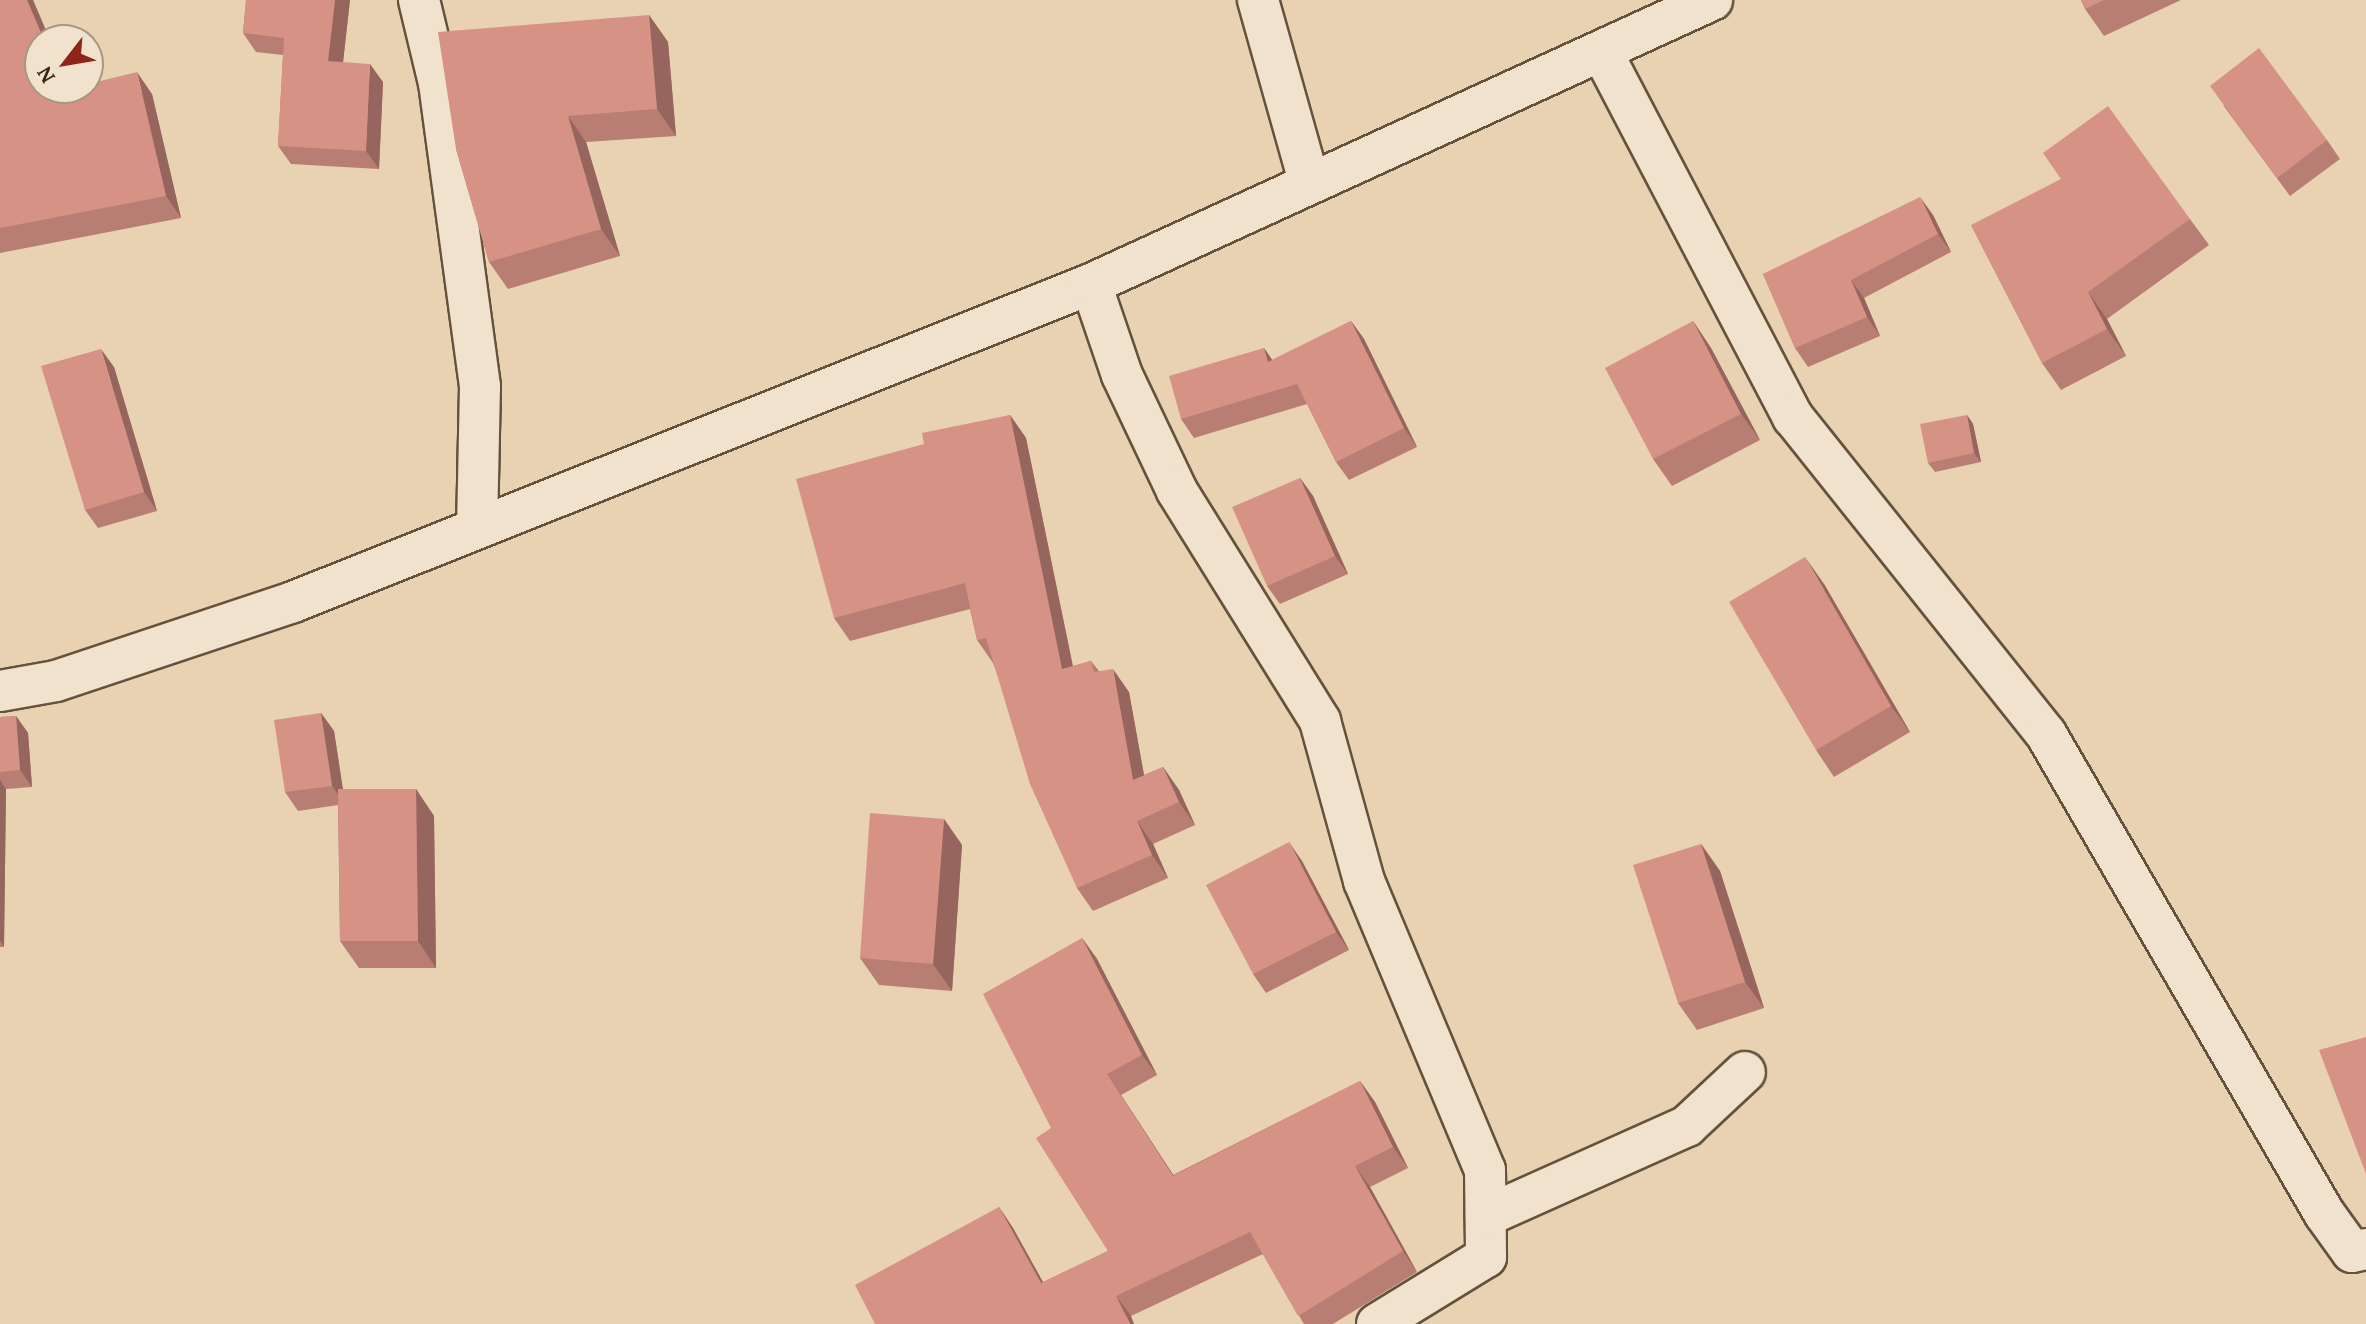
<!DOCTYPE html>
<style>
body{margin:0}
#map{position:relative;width:2366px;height:1324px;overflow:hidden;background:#e8d2b2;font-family:"Gentium Book Plus",serif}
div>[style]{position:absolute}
.roads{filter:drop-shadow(2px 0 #65523d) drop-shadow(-2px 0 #65523d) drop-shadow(0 2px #65523d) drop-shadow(0 -2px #65523d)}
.street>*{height:40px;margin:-20px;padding:0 20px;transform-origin:20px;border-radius:20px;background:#f0e2cd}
.wall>*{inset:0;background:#b97e73}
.shaded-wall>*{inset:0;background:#96665e}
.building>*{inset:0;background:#d79286}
span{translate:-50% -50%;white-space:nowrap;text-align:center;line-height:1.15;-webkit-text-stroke:7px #f0e2cd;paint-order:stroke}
.north{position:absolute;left:24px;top:24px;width:80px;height:80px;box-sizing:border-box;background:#f0e2cd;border:2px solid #a79784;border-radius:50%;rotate:239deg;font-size:22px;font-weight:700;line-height:32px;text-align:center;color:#392716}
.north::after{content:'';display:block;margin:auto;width:28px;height:36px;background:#8f2418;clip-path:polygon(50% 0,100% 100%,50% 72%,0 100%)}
</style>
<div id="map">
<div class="roads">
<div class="street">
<i style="left:419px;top:0;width:85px;rotate:76.5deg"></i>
<i style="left:439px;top:83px;width:306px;rotate:82.3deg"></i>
<i style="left:480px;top:386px;width:140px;rotate:91.2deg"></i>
<i style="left:1258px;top:0;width:189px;rotate:74.3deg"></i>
<i style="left:1603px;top:54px;width:410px;rotate:62.4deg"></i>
<i style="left:1793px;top:417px;width:406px;rotate:51.4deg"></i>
<i style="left:2046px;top:734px;width:554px;rotate:59.87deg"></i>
<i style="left:2324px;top:1213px;width:48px;rotate:54.3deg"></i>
<i style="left:2352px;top:1252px;width:14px;rotate:-12deg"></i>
<i style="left:1091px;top:284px;width:96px;rotate:71.2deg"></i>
<i style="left:1122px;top:375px;width:128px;rotate:64.6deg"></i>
<i style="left:1177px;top:491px;width:271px;rotate:58.1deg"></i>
<i style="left:1320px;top:721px;width:166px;rotate:74.6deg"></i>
<i style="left:1364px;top:881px;width:313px;rotate:67.3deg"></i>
<i style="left:1485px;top:1170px;width:87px;rotate:89.3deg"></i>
<i style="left:1486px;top:1257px;width:128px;rotate:148.4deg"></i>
<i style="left:0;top:691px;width:57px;rotate:-10.1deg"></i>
<i style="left:56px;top:681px;width:250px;rotate:-18.4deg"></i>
<i style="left:293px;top:602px;width:859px;rotate:-21.73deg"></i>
<i style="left:1091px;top:284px;width:683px;rotate:-24.58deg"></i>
<i style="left:1486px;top:1216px;width:220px;rotate:-24.1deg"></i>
<i style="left:1687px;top:1126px;width:79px;rotate:-43deg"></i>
</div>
</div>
<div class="wall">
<i style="clip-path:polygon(0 0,33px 0,50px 40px,40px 40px,40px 88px,152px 94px,181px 218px,0 253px)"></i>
<i style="clip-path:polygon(246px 0,350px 0,343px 62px,383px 82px,379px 169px,291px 164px,278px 146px,283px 55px,256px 52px,243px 33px)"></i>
<i style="clip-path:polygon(2081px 0,2181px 0,2104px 36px,2085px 9px)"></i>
<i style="clip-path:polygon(649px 15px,668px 42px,676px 136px,586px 142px,620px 256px,508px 289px,489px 262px,456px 149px)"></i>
<i style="clip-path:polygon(2223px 105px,2327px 140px,2340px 159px,2290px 196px)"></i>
<i style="clip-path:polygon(1933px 215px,1951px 252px,1864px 298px,1880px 336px,1808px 367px,1795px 348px,1763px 274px)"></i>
<i style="clip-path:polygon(2190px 219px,2209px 245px,2107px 319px,2126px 356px,2061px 390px,2042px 363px,1971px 225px)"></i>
<i style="clip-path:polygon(1351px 321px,1364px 339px,1417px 447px,1349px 480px,1336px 462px,1307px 404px,1194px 438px,1181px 419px,1264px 348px,1272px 360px)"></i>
<i style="clip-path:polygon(1693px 321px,1711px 348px,1760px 440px,1672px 486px,1653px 459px)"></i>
<i style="clip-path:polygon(114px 367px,157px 511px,98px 528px,85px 510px)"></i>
<i style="clip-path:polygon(1010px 415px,1026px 438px,1073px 666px,1091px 661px,1099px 671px,1129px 692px,1144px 775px,1163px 767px,1179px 790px,1195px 825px,1153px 844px,1168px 878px,1093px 911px,1077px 888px,993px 663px,977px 640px,970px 609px,850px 641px,834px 618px,924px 444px)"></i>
<i style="clip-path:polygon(1967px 415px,1973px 424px,1981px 462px,1935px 472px,1928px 463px)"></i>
<i style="clip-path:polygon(1300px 478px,1313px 496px,1348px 574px,1280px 604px,1267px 586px)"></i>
<i style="clip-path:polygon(1824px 584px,1910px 732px,1834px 777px,1816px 750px)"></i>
<i style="clip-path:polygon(321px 713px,334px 731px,343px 789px,416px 789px,434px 816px,436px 968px,359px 968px,340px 941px,338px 805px,298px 811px,285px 792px)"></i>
<i style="clip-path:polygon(16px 716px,28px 733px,32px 787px,6px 789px,4px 947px,0 947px,0 717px)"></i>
<i style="clip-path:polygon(944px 819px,962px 845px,952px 991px,879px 985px,860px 958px)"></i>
<i style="clip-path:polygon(1701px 844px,1720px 871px,1764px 1008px,1697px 1030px,1678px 1003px)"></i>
<i style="clip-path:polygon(1302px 861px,1349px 950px,1266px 993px,1253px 974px)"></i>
<i style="clip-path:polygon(1082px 938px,1097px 959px,1157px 1075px,1121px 1095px,1173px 1175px,1360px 1081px,1375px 1102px,1408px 1168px,1370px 1187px,1417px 1272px,1333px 1324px,1304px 1324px,1263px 1254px,1131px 1316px,875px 1324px,999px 1207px,1013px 1228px,1043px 1282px,1108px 1251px,1051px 1128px)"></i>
</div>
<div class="shaded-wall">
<i style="clip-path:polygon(27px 0,33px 0,50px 40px,44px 40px)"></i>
<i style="clip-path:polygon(335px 0,350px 0,341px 80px,328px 61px)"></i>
<i style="clip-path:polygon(649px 15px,668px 42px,676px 136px,657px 109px)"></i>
<i style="clip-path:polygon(370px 64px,383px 82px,379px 169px,366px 151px)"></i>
<i style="clip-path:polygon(137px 72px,152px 94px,181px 218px,166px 196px)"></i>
<i style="clip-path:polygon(568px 116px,586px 142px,620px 256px,601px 229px)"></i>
<i style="clip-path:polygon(1920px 197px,1933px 215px,1951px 252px,1938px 234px)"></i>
<i style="clip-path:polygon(1851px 280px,1864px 298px,1880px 336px,1867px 317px)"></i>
<i style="clip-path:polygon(2088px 292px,2107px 319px,2126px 356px,2107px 329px)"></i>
<i style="clip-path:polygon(1351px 321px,1364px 339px,1417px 447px,1404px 428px)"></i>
<i style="clip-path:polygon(1693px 321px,1711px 348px,1760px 440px,1741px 414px)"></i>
<i style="clip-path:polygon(1264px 348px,1277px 367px,1268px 362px)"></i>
<i style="clip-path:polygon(101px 349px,114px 367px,157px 511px,144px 492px)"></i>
<i style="clip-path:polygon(1010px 415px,1026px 438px,1078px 692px,1062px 669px)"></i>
<i style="clip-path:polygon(1967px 415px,1973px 424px,1981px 462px,1974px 453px)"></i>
<i style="clip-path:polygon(1300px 478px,1313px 496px,1348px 574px,1335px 556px)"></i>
<i style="clip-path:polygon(1805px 557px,1824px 584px,1910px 732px,1891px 706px)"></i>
<i style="clip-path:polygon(1113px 669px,1129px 692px,1149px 803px,1133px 780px)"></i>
<i style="clip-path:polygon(321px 713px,334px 731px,345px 804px,332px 786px)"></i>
<i style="clip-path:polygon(16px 716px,28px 733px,32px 787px,20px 770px)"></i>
<i style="clip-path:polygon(1163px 767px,1179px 790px,1195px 825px,1179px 802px)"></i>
<i style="clip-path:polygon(0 780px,6px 789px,4px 947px,0 941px)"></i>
<i style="clip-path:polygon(416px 789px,434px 816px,436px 968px,418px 941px)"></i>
<i style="clip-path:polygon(944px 819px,962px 845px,952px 991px,933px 964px)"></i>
<i style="clip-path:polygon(1137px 821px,1153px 844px,1168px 878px,1152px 855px)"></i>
<i style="clip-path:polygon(1289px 842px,1302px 861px,1349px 950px,1336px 932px)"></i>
<i style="clip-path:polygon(1701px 844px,1720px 871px,1764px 1008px,1745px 982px)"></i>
<i style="clip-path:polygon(1082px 938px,1097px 959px,1157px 1075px,1142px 1055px)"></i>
<i style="clip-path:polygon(1107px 1074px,1121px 1095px,1187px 1196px,1173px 1176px)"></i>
<i style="clip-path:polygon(1360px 1081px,1375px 1102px,1408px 1168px,1393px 1147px)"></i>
<i style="clip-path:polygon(1355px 1166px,1370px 1187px,1417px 1272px,1403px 1251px)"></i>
<i style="clip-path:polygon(999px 1207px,1013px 1228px,1055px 1304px,1041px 1283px)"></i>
<i style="clip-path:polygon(1116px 1296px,1131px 1316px,1134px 1324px,1130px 1324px)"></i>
</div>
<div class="building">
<i style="clip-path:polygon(0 0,27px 0,44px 40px,40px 40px,40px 88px,64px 88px,64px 89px,88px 88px,88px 84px,137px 72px,166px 196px,0 228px)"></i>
<i style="clip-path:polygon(246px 0,335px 0,328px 61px,370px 64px,366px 151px,278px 146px,284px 38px,243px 33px)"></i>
<i style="clip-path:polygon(2081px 0,2104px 0,2085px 9px)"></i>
<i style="clip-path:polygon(649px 15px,657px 109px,568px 116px,601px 229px,489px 262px,456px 149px,438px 32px)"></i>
<i style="clip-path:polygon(2259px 48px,2327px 140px,2277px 178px,2210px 86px)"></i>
<i style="clip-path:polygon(2108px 106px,2190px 219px,2088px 292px,2107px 329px,2042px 363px,1971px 225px,2061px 179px,2043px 153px)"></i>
<i style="clip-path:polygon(1920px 197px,1938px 234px,1851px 280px,1867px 317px,1795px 348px,1763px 274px)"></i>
<i style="clip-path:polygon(1351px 321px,1404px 428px,1336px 462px,1297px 384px,1181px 419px,1169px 376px,1264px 348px,1268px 362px)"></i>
<i style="clip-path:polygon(1693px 321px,1741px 414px,1653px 459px,1605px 368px)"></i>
<i style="clip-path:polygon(101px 349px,144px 492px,85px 510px,41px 366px)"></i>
<i style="clip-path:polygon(1010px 415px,1062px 669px,1091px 661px,1094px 672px,1113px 669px,1133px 780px,1163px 767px,1179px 802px,1137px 821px,1152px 855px,1077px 888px,1030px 784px,986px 638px,977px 640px,965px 583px,834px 618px,796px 479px,924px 444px,922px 433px)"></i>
<i style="clip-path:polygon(1967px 415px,1974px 453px,1928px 463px,1920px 424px)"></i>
<i style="clip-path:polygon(1300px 478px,1335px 556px,1267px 586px,1232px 507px)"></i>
<i style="clip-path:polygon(1805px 557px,1891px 706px,1816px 750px,1729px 602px)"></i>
<i style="clip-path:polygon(321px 713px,332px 786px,285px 792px,274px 720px)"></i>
<i style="clip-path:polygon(16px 716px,20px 770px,0 772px,0 717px)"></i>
<i style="clip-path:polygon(338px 789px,416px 789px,418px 941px,340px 941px)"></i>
<i style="clip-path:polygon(870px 813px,944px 819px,933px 964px,860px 958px)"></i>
<i style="clip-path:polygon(1289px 842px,1336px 932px,1253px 974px,1206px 885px)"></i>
<i style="clip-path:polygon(1701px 844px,1745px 982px,1678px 1003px,1633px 865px)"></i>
<i style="clip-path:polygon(1082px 938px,1142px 1055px,1107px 1074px,1173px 1176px,1360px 1081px,1393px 1147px,1355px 1166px,1403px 1251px,1298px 1316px,1250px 1232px,1116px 1296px,1130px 1324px,875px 1324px,855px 1285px,999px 1207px,1041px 1283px,1108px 1251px,1036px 1138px,1051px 1128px,983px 994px)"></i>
<i style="clip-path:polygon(2366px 1037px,2366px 1174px,2319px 1050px)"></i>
</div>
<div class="north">N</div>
</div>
